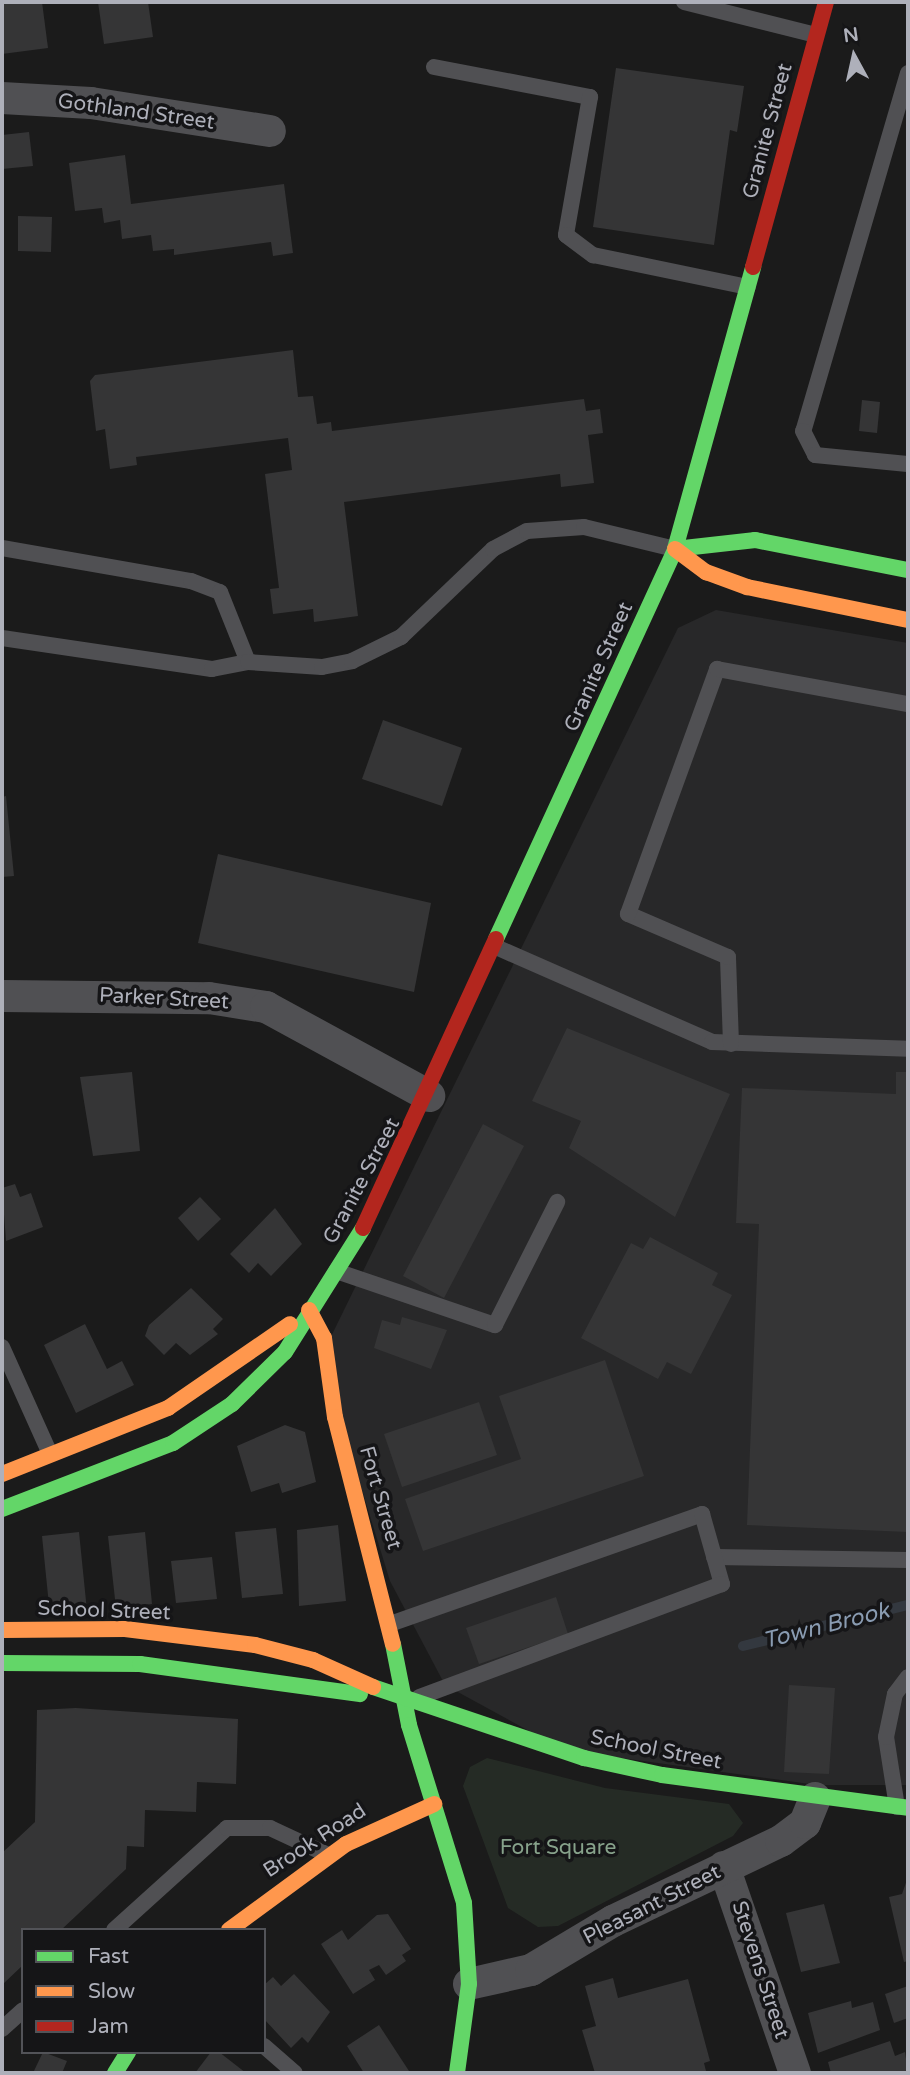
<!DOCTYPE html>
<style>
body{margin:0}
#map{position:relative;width:910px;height:2075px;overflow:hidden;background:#1b1b1b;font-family:"Varela Round",sans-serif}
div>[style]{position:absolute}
.built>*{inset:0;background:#282829}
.green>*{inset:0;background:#252b25}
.stream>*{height:10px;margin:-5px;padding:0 5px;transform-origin:5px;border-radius:5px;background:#33383f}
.building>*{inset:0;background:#353536}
.lane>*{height:16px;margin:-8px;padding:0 8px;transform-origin:8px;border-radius:8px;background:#505053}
.street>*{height:32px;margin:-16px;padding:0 16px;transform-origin:16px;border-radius:16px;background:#505053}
.fast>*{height:16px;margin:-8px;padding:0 8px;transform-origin:8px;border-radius:8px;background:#63d668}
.slow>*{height:16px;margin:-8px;padding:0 8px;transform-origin:8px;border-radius:8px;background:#ff974d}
.jam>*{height:16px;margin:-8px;padding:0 8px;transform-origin:8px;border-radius:8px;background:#b3261e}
span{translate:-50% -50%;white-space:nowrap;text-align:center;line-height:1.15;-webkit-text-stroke:7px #151517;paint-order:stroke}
.street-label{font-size:21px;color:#aeb0ba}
.park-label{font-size:21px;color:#87a28b}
.water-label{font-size:23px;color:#899bb1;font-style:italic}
.frame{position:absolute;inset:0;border:4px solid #aeb0ba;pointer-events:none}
.legend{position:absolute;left:21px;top:1928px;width:245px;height:126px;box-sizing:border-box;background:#151517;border:2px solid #525358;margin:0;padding:9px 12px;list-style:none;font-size:21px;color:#aeb0ba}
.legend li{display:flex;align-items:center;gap:14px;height:35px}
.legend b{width:35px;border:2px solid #525358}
.north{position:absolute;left:819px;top:21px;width:70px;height:70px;-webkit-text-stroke:5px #151517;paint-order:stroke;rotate:352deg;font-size:19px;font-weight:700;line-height:28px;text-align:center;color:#aeb0ba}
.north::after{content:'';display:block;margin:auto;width:24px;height:32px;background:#aeb0ba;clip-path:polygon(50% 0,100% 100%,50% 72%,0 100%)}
</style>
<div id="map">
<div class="built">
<i style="clip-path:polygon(716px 610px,908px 643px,908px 1785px,817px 1785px,564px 1750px,445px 1685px,390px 1581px,321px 1357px,678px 628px)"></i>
</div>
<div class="green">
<i style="clip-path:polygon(487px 1758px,605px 1788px,729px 1804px,743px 1823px,733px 1836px,558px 1926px,538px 1927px,508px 1908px,463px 1786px,470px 1767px)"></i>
</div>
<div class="stream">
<i style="left:743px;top:1646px;width:170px;rotate:-14deg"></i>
</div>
<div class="building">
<i style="clip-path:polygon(2px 2px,42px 2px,48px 48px,2px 54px)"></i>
<i style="clip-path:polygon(98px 2px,148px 2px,153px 37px,104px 44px)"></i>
<i style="clip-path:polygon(616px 68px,744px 86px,737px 132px,730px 130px,714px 245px,593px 227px)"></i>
<i style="clip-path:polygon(29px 132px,33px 166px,2px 169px,2px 135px)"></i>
<i style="clip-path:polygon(125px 155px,131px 204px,284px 184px,293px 253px,273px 256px,271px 242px,174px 255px,174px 249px,153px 251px,151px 235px,122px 239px,120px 220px,104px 223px,102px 208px,75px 211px,69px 163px)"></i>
<i style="clip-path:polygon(18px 216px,52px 217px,51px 252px,18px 251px)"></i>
<i style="clip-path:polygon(293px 350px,298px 397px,313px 396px,317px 424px,331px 422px,332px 431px,584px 399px,586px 411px,600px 409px,603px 433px,588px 435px,594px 483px,561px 487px,560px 474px,344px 502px,358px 616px,314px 622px,313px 609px,273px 614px,270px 589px,279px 588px,265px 474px,292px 470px,288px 438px,136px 457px,137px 465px,110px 469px,105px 429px,96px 431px,90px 381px,95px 375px)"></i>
<i style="clip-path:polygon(862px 400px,880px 402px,877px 433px,859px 431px)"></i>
<i style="clip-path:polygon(383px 720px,462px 748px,442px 806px,362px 779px)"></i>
<i style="clip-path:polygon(6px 796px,14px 876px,2px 877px,2px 797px)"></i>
<i style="clip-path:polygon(218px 854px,431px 903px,414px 992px,198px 943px)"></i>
<i style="clip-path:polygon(567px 1028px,730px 1094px,675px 1217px,569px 1148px,581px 1121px,532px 1101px)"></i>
<i style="clip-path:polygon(132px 1072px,140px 1151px,93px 1156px,80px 1077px)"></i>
<i style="clip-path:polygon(896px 1072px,908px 1072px,908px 1532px,747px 1525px,759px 1224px,736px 1223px,742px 1088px,896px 1094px)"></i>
<i style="clip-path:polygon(483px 1124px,524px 1146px,444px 1298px,403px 1276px)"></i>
<i style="clip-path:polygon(15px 1184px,20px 1197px,31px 1193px,43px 1227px,6px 1241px,2px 1188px)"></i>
<i style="clip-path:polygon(200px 1197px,221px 1219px,198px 1241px,178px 1218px)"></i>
<i style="clip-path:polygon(275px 1208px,302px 1244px,271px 1276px,258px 1263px,249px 1273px,230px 1254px)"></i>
<i style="clip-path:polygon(650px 1237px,718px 1273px,712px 1285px,732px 1295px,691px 1374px,667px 1362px,658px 1379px,581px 1338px,631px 1243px,643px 1249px)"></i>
<i style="clip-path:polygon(191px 1288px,223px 1319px,213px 1329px,218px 1334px,190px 1355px,176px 1343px,164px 1355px,145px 1336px,149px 1325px)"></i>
<i style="clip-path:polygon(402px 1317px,447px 1330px,431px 1369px,374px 1348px,382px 1320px,400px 1325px)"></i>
<i style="clip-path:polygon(85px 1324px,107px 1369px,122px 1361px,134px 1385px,76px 1413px,44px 1345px)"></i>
<i style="clip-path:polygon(605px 1360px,644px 1476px,423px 1551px,405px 1499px,521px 1459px,499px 1396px)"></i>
<i style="clip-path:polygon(479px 1402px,497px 1455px,402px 1487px,384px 1434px)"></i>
<i style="clip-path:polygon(285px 1425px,305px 1432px,316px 1482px,282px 1493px,279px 1483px,251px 1492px,237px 1446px)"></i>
<i style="clip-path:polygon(338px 1525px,346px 1601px,299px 1606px,297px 1530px)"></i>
<i style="clip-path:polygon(276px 1528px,283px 1594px,242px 1598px,235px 1532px)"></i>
<i style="clip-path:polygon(79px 1532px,87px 1611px,50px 1615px,42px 1536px)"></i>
<i style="clip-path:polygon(145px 1532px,152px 1604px,116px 1608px,108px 1536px)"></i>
<i style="clip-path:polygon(212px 1557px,217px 1599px,176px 1603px,171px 1561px)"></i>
<i style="clip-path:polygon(556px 1597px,568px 1634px,479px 1664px,466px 1628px)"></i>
<i style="clip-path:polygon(789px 1685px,835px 1688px,829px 1774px,784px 1772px)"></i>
<i style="clip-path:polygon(76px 1708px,238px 1719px,236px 1784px,197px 1782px,196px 1812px,145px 1810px,144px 1847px,127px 1846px,126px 1869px,61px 1930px,23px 1930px,23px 1965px,2px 1985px,2px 1853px,35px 1822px,37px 1710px)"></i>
<i style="clip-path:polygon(908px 1877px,908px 1961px,904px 1962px,889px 1897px,902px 1894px)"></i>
<i style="clip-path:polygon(824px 1904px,840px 1963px,801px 1972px,786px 1913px)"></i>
<i style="clip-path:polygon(388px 1914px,411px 1949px,402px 1955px,406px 1961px,386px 1975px,379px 1965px,369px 1970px,375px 1980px,353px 1994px,321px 1944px,342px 1930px,348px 1940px,377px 1915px)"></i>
<i style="clip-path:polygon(294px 1974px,330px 2012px,308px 2043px,302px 2037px,291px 2048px,264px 2019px,264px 1985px,273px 1977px,281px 1986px)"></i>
<i style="clip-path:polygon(613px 1978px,618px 1998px,688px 1979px,710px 2061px,704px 2063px,706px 2071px,595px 2073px,582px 2030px,596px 2026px,585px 1986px)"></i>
<i style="clip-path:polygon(908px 1986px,908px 2018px,894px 2023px,885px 1994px)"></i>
<i style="clip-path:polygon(851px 2001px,852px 2008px,873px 2002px,880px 2030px,818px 2053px,808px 2013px)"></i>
<i style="clip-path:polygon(379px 2025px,409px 2071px,405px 2073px,364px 2073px,347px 2046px)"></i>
<i style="clip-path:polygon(890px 2041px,895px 2056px,905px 2052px,908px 2073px,831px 2073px,828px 2062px)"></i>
<i style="clip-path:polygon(43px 2052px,67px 2061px,62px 2073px,33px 2073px)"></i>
<i style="clip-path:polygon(211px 2052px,219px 2052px,246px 2073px,195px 2073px)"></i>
</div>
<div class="lane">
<i style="left:684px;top:2px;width:136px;rotate:14deg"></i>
<i style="left:434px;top:67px;width:159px;rotate:10.9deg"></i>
<i style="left:590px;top:97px;width:140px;rotate:99.9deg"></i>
<i style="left:566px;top:235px;width:34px;rotate:37deg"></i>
<i style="left:593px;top:255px;width:158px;rotate:11.7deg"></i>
<i style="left:908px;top:73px;width:373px;rotate:106.3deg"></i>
<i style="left:803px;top:431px;width:27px;rotate:63deg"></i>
<i style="left:815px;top:455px;width:93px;rotate:5.5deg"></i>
<i style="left:2px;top:548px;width:192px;rotate:9.9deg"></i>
<i style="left:191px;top:581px;width:31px;rotate:21deg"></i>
<i style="left:220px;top:592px;width:75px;rotate:68.2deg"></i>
<i style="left:2px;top:638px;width:212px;rotate:8.4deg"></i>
<i style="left:212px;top:669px;width:37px;rotate:-11deg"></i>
<i style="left:248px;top:662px;width:74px;rotate:3.9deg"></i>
<i style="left:322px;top:667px;width:31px;rotate:-11deg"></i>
<i style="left:352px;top:661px;width:55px;rotate:-26.1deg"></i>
<i style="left:401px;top:637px;width:127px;rotate:-43.7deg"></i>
<i style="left:493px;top:549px;width:38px;rotate:-28deg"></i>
<i style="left:527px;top:531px;width:57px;rotate:-4deg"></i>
<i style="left:584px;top:527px;width:94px;rotate:13.6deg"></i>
<i style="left:496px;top:947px;width:236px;rotate:23.7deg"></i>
<i style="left:712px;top:1042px;width:196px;rotate:2deg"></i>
<i style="left:731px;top:1044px;width:87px;rotate:-92deg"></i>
<i style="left:728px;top:957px;width:109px;rotate:-156.7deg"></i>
<i style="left:628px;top:914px;width:261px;rotate:-70deg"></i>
<i style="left:717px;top:669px;width:194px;rotate:10.4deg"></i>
<i style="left:336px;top:1271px;width:168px;rotate:18.8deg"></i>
<i style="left:495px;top:1325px;width:138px;rotate:-63.2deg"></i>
<i style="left:2px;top:1347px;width:117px;rotate:65.8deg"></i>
<i style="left:714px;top:1557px;width:194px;rotate:0.9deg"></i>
<i style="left:390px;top:1624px;width:331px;rotate:-19.4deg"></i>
<i style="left:702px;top:1514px;width:73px;rotate:74.1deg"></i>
<i style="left:722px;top:1584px;width:323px;rotate:159.5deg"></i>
<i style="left:897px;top:1807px;width:71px;rotate:-98.9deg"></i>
<i style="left:886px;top:1737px;width:44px;rotate:-78.2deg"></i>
<i style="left:895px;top:1694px;width:21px;rotate:-53deg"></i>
<i style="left:114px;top:1930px;width:152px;rotate:-42.1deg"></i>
<i style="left:227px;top:1828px;width:43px"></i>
<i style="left:270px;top:1828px;width:64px;rotate:25deg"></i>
<i style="left:2px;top:2029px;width:28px;rotate:-42deg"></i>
<i style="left:264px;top:2046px;width:41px;rotate:41.1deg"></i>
</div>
<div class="street">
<i style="left:2px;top:98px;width:89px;rotate:3.2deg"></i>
<i style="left:91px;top:103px;width:181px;rotate:8.9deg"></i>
<i style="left:2px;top:996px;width:207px;rotate:0.6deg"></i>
<i style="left:209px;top:998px;width:58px;rotate:9deg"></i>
<i style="left:266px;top:1007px;width:186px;rotate:28.6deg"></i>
<i style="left:724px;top:1867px;width:218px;rotate:71deg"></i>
<i style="left:469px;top:1984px;width:64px;rotate:-12.7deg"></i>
<i style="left:531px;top:1970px;width:96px;rotate:-30.9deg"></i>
<i style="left:613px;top:1921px;width:186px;rotate:-25.5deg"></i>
<i style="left:781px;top:1841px;width:30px;rotate:-37deg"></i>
<i style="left:805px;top:1823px;width:27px;rotate:-68deg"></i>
</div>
<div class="fast">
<i style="left:675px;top:549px;width:81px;rotate:-6.4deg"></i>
<i style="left:755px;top:540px;width:156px;rotate:11.1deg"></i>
<i style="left:496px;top:939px;width:429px;rotate:-65.3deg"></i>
<i style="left:675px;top:549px;width:293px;rotate:-74.5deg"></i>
<i style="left:2px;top:1509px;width:183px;rotate:-21.1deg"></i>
<i style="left:173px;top:1443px;width:71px;rotate:-33.5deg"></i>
<i style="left:232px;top:1404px;width:74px;rotate:-44.5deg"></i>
<i style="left:285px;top:1352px;width:146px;rotate:-57.8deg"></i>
<i style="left:393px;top:1644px;width:83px;rotate:78.8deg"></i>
<i style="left:409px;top:1725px;width:186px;rotate:72.8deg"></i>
<i style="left:464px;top:1903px;width:81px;rotate:86.5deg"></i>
<i style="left:469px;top:1984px;width:90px;rotate:97.7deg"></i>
<i style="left:2px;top:1663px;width:138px;rotate:0.4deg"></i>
<i style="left:140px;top:1664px;width:222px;rotate:7.8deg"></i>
<i style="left:373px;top:1687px;width:223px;rotate:18.6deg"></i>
<i style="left:584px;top:1758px;width:80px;rotate:12.3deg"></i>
<i style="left:662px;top:1775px;width:248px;rotate:7.6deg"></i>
<i style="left:115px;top:2073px;width:25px;rotate:-58deg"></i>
</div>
<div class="slow">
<i style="left:675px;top:549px;width:39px;rotate:37deg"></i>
<i style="left:706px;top:572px;width:44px;rotate:20.1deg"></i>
<i style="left:747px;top:587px;width:164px;rotate:11.6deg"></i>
<i style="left:309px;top:1310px;width:32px;rotate:62deg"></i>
<i style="left:324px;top:1338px;width:80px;rotate:82.1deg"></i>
<i style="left:335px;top:1417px;width:234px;rotate:75.7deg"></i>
<i style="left:2px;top:1474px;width:179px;rotate:-21.7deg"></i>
<i style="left:168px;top:1408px;width:148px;rotate:-34.5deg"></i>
<i style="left:2px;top:1630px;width:123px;rotate:-0.5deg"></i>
<i style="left:125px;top:1629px;width:131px;rotate:7deg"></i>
<i style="left:255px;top:1645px;width:60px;rotate:14.5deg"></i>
<i style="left:313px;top:1660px;width:66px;rotate:24.2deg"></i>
<i style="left:229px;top:1930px;width:145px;rotate:-36.3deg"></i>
<i style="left:346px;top:1844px;width:97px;rotate:-24.4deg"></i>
</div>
<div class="jam">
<i style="left:753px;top:267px;width:275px;rotate:-74.6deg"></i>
<i style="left:363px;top:1228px;width:318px;rotate:-65.3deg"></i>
</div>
<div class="street-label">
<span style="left:136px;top:112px;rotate:8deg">Gothland Street</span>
<span style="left:768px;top:131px;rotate:-75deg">Granite Street</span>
<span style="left:599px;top:667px;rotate:-66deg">Granite Street</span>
<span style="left:164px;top:999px;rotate:3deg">Parker Street</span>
<span style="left:362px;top:1181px;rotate:-62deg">Granite Street</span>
<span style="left:380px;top:1498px;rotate:74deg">Fort Street</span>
<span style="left:104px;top:1611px;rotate:2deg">School Street</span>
<span style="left:656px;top:1750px;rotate:11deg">School Street</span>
<span style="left:315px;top:1841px;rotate:-33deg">Brook Road</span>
<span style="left:652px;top:1905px;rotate:-27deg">Pleasant Street</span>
<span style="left:760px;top:1970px;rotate:72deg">Stevens Street</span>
</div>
<div class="park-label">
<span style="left:558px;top:1848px">Fort Square</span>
</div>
<div class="water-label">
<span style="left:826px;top:1626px;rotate:-14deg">Town Brook</span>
</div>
<div class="frame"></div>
<ul class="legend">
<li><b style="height:9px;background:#63d668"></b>Fast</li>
<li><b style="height:9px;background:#ff974d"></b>Slow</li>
<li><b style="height:9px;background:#b3261e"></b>Jam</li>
</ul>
<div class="north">N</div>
</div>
